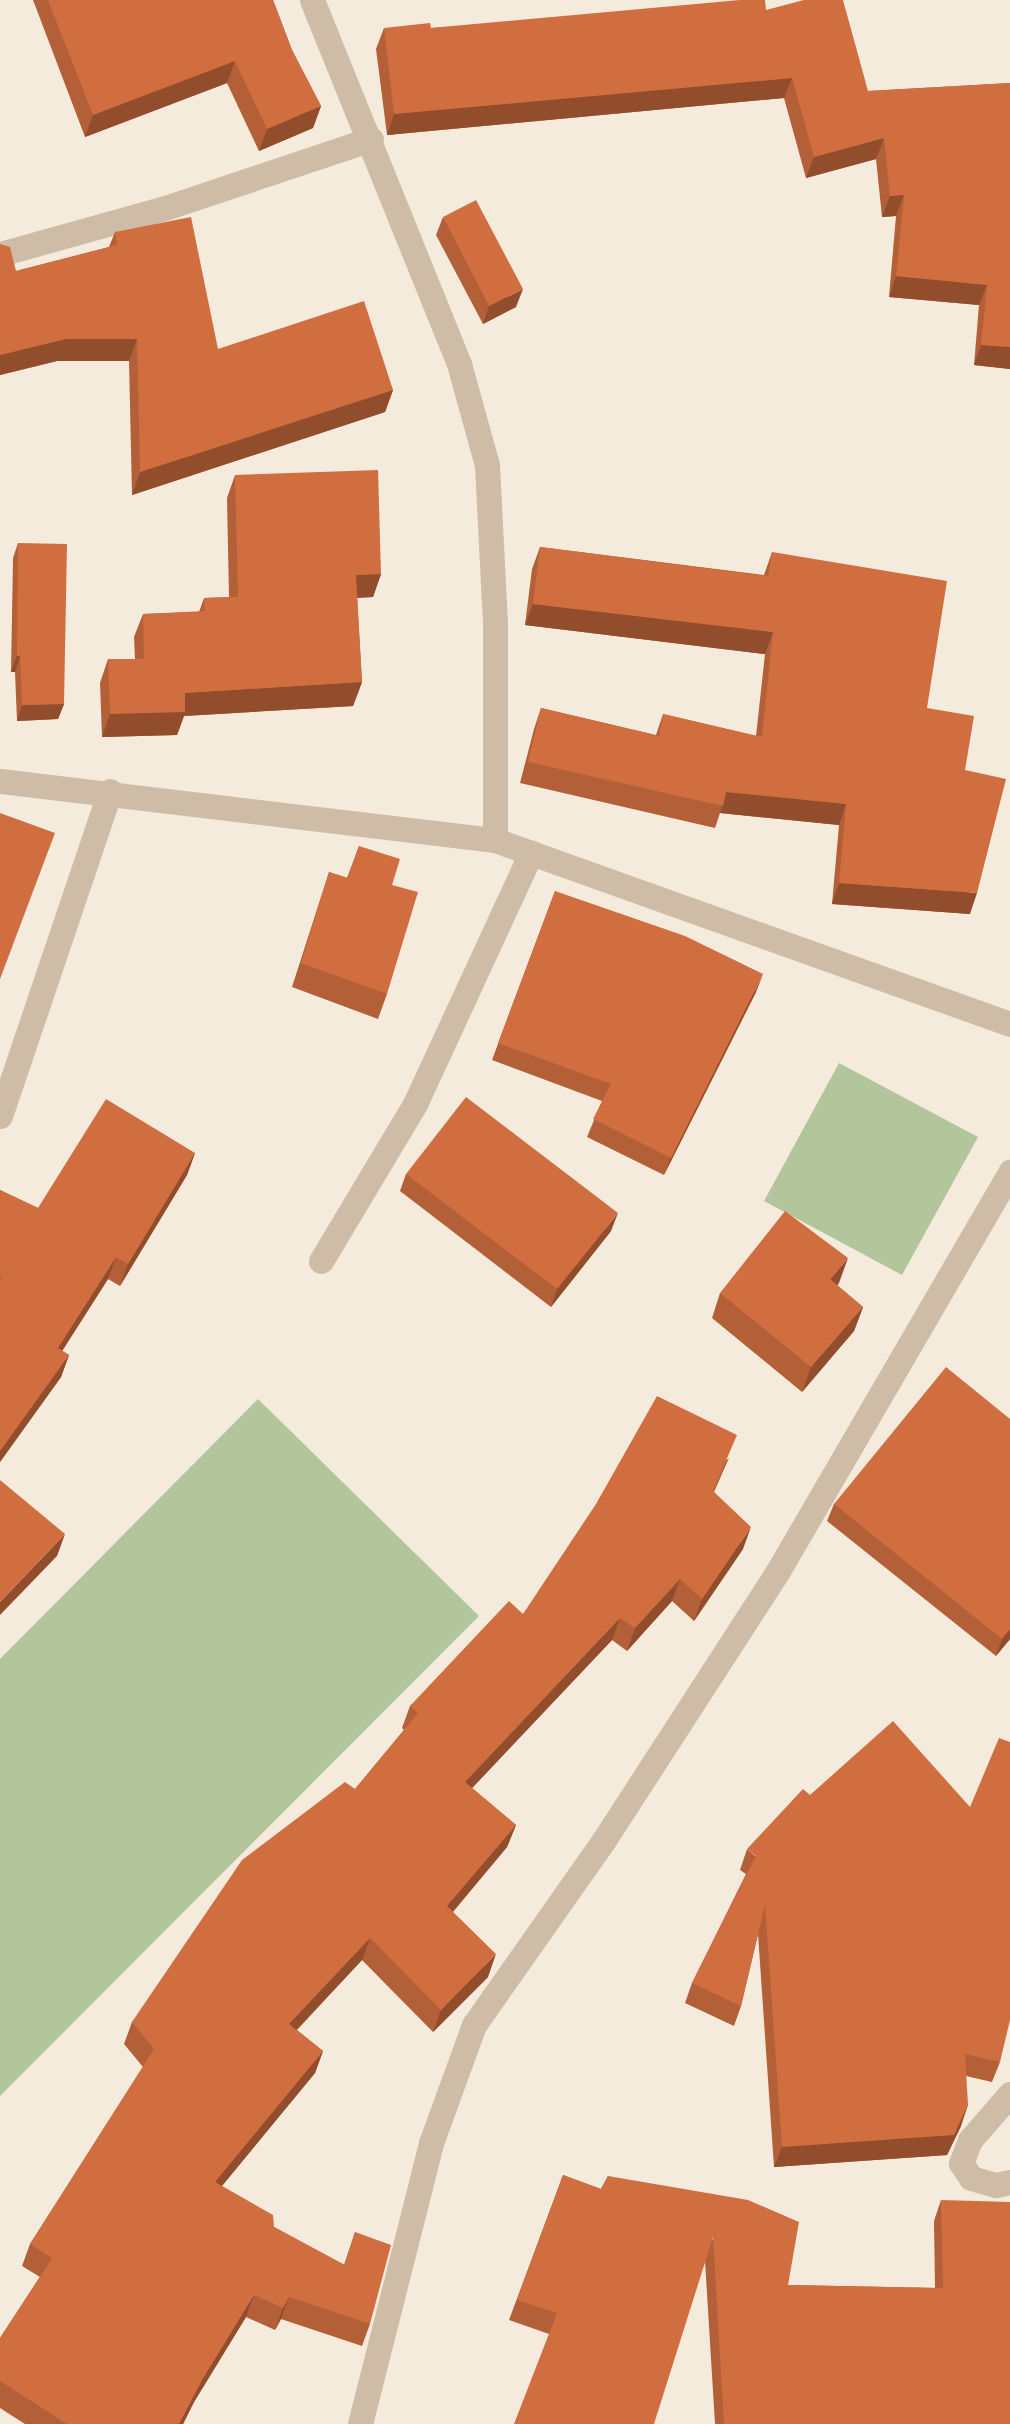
<!DOCTYPE html>
<style>
body{margin:0}
#map{position:relative;width:1010px;height:2424px;overflow:hidden;background:#f4ebdd;font-family:"PT Sans",sans-serif}
div>[style]{position:absolute}
.green>*{inset:0;background:#b3c59b}
.street>*{height:25px;margin:-12.5px;padding:0 12.5px;transform-origin:12.5px;border-radius:12.5px;background:#cebca7}
.wall>*{inset:0;background:#b35f37}
.shaded-wall>*{inset:0;background:#924d2d}
.building>*{inset:0;background:#d06e40}
span{translate:-50% -50%;white-space:nowrap;text-align:center;line-height:1.15;-webkit-text-stroke:10px #fbf5ea;paint-order:stroke}
</style>
<div id="map">
<div class="green">
<i style="clip-path:polygon(839px 1063px,978px 1137px,902px 1275px,764px 1201px)"></i>
<i style="clip-path:polygon(258px 1399px,479px 1616px,0 2096px,0 1659px)"></i>
</div>
<div class="street">
<i style="left:312px;top:0;width:393px;rotate:68deg"></i>
<i style="left:459px;top:364px;width:105px;rotate:74.5deg"></i>
<i style="left:487px;top:465px;width:158px;rotate:87.1deg"></i>
<i style="left:495px;top:623px;width:217px;rotate:90deg"></i>
<i style="left:0;top:254px;width:174px;rotate:-15.6deg"></i>
<i style="left:168px;top:207px;width:214px;rotate:-18.5deg"></i>
<i style="left:0;top:781px;width:499px;rotate:6.8deg"></i>
<i style="left:495px;top:840px;width:547px;rotate:19.66deg"></i>
<i style="left:0;top:1116px;width:343px;rotate:-71.3deg"></i>
<i style="left:321px;top:1261px;width:183px;rotate:-59.1deg"></i>
<i style="left:415px;top:1104px;width:277px;rotate:-65.2deg"></i>
<i style="left:1010px;top:2094px;width:61px;rotate:131deg"></i>
<i style="left:970px;top:2140px;width:25px;rotate:111deg"></i>
<i style="left:961px;top:2163px;width:18px;rotate:56deg"></i>
<i style="left:971px;top:2178px;width:26px;rotate:16deg"></i>
<i style="left:996px;top:2185px;width:14px;rotate:-12deg"></i>
<i style="left:360px;top:2424px;width:290px;rotate:-75.8deg"></i>
<i style="left:431px;top:2143px;width:126px;rotate:-70deg"></i>
<i style="left:474px;top:2025px;width:226px;rotate:-54.9deg"></i>
<i style="left:604px;top:1840px;width:320px;rotate:-57.1deg"></i>
<i style="left:778px;top:1571px;width:462px;rotate:-59.8deg"></i>
</div>
<div class="wall">
<i style="clip-path:polygon(33px 0,273px 0,292px 50px,321px 106px,313px 128px,259px 151px,227px 83px,85px 137px)"></i>
<i style="clip-path:polygon(766px 10px,868px 91px,1010px 83px,1010px 369px,974px 365px,979px 305px,889px 297px,896px 216px,882px 217px,876px 159px,806px 178px,784px 98px,387px 135px,376px 49px,384px 28px,431px 28px)"></i>
<i style="clip-path:polygon(443px 217px,516px 307px,483px 324px,436px 235px)"></i>
<i style="clip-path:polygon(115px 232px,218px 349px,393px 390px,385px 412px,132px 495px,129px 361px,57px 361px,0 375px,0 244px,16px 271px,109px 247px)"></i>
<i style="clip-path:polygon(235px 475px,381px 574px,373px 597px,357px 598px,362px 682px,353px 706px,184px 716px,177px 735px,102px 737px,100px 683px,108px 659px,135px 659px,134px 637px,143px 614px,199px 612px,204px 598px,229px 597px,227px 498px)"></i>
<i style="clip-path:polygon(18px 543px,64px 704px,58px 719px,17px 721px,15px 672px,11px 672px,13px 558px)"></i>
<i style="clip-path:polygon(540px 547px,764px 575px,772px 552px,927px 708px,965px 770px,970px 914px,832px 904px,839px 825px,720px 813px,715px 828px,520px 783px,534px 729px,541px 708px,656px 735px,663px 714px,756px 736px,765px 654px,525px 625px,532px 569px)"></i>
<i style="clip-path:polygon(359px 846px,392px 885px,387px 994px,378px 1019px,292px 987px,329px 872px,347px 878px)"></i>
<i style="clip-path:polygon(555px 891px,756px 992px,664px 1175px,587px 1137px,602px 1101px,492px 1060px)"></i>
<i style="clip-path:polygon(195px 1153px,187px 1175px,120px 1286px,108px 1279px,62px 1351px,69px 1355px,61px 1377px,0 1462px,0 1190px,38px 1208px)"></i>
<i style="clip-path:polygon(406px 1174px,611px 1231px,551px 1307px,400px 1191px)"></i>
<i style="clip-path:polygon(839px 1283px,837px 1285px,863px 1307px,854px 1331px,802px 1392px,712px 1318px,720px 1293px)"></i>
<i style="clip-path:polygon(1010px 1419px,1010px 1639px,996px 1656px,827px 1521px,834px 1504px)"></i>
<i style="clip-path:polygon(729px 1458px,714px 1492px,743px 1549px,694px 1621px,672px 1601px,627px 1651px,612px 1640px,472px 1788px,516px 1825px,507px 1847px,453px 1912px,488px 1977px,433px 2032px,362px 1960px,297px 2030px,323px 2051px,315px 2073px,222px 2186px,274px 2227px,344px 2265px,355px 2232px,370px 2324px,362px 2346px,281px 2319px,275px 2330px,246px 2317px,194px 2402px,183px 2424px,25px 2424px,0 2408px,0 2338px,40px 2277px,22px 2266px,30px 2244px,143px 2067px,124px 2044px,132px 2022px,355px 1789px,404px 1730px,402px 1728px,410px 1706px,523px 1614px)"></i>
<i style="clip-path:polygon(747px 1849px,1000px 2062px,992px 2082px,966px 2076px,961px 2126px,947px 2155px,774px 2167px,758px 1934px,741px 2006px,734px 2026px,685px 2003px,692px 1983px,746px 1874px,740px 1870px)"></i>
<i style="clip-path:polygon(563px 2175px,601px 2189px,608px 2176px,788px 2285px,935px 2288px,934px 2221px,941px 2200px,1010px 2424px,715px 2424px,705px 2261px,549px 2334px,509px 2320px)"></i>
</div>
<div class="shaded-wall">
<i style="clip-path:polygon(235px 61px,227px 83px,85px 137px,93px 115px)"></i>
<i style="clip-path:polygon(792px 78px,784px 98px,387px 135px,394px 114px)"></i>
<i style="clip-path:polygon(321px 106px,313px 128px,259px 151px,267px 129px)"></i>
<i style="clip-path:polygon(884px 138px,876px 159px,806px 178px,814px 157px)"></i>
<i style="clip-path:polygon(904px 195px,896px 216px,882px 217px,890px 196px)"></i>
<i style="clip-path:polygon(896px 276px,987px 285px,979px 305px,889px 297px)"></i>
<i style="clip-path:polygon(523px 289px,516px 307px,483px 324px,489px 306px)"></i>
<i style="clip-path:polygon(66px 339px,137px 339px,129px 361px,57px 361px,0 375px,0 355px)"></i>
<i style="clip-path:polygon(981px 345px,1010px 347px,1010px 369px,974px 365px)"></i>
<i style="clip-path:polygon(393px 390px,385px 412px,132px 495px,140px 472px)"></i>
<i style="clip-path:polygon(381px 574px,373px 597px,347px 598px,356px 575px)"></i>
<i style="clip-path:polygon(533px 604px,773px 632px,765px 654px,525px 625px)"></i>
<i style="clip-path:polygon(17px 656px,20px 656px,15px 672px,11px 672px)"></i>
<i style="clip-path:polygon(362px 682px,353px 706px,184px 716px,177px 735px,102px 737px,110px 714px,185px 693px)"></i>
<i style="clip-path:polygon(64px 704px,58px 719px,17px 721px,22px 705px)"></i>
<i style="clip-path:polygon(726px 792px,846px 804px,839px 825px,720px 813px)"></i>
<i style="clip-path:polygon(839px 883px,977px 893px,970px 914px,832px 904px)"></i>
<i style="clip-path:polygon(763px 974px,756px 992px,664px 1175px,671px 1158px)"></i>
<i style="clip-path:polygon(195px 1153px,187px 1175px,120px 1286px,128px 1264px)"></i>
<i style="clip-path:polygon(618px 1213px,611px 1231px,551px 1307px,557px 1289px)"></i>
<i style="clip-path:polygon(116px 1257px,108px 1279px,50px 1370px,58px 1348px)"></i>
<i style="clip-path:polygon(848px 1258px,839px 1283px,821px 1303px,830px 1279px)"></i>
<i style="clip-path:polygon(863px 1307px,854px 1331px,802px 1392px,811px 1367px)"></i>
<i style="clip-path:polygon(69px 1355px,61px 1377px,0 1462px,0 1451px)"></i>
<i style="clip-path:polygon(751px 1527px,743px 1549px,694px 1621px,702px 1599px)"></i>
<i style="clip-path:polygon(65px 1534px,57px 1556px,0 1615px,0 1602px)"></i>
<i style="clip-path:polygon(680px 1579px,672px 1601px,627px 1651px,635px 1628px)"></i>
<i style="clip-path:polygon(620px 1618px,612px 1640px,457px 1804px,465px 1782px)"></i>
<i style="clip-path:polygon(1010px 1629px,1010px 1639px,996px 1656px,1002px 1639px)"></i>
<i style="clip-path:polygon(516px 1825px,507px 1847px,439px 1928px,447px 1906px)"></i>
<i style="clip-path:polygon(370px 1938px,362px 1960px,281px 2046px,289px 2024px)"></i>
<i style="clip-path:polygon(496px 1954px,488px 1977px,433px 2032px,441px 2010px)"></i>
<i style="clip-path:polygon(323px 2051px,315px 2073px,207px 2204px,215px 2182px)"></i>
<i style="clip-path:polygon(968px 2105px,961px 2126px,947px 2155px,774px 2167px,782px 2147px)"></i>
<i style="clip-path:polygon(254px 2295px,246px 2317px,194px 2402px,183px 2424px,179px 2424px,202px 2380px)"></i>
<i style="clip-path:polygon(289px 2297px,281px 2319px,275px 2330px,283px 2308px)"></i>
</div>
<div class="building">
<i style="clip-path:polygon(48px 0,273px 0,292px 50px,321px 106px,267px 129px,235px 61px,93px 115px)"></i>
<i style="clip-path:polygon(740px 0,765px 0,766px 10px,804px 0,843px 0,868px 91px,1010px 83px,1010px 347px,981px 345px,987px 285px,896px 276px,904px 195px,890px 196px,884px 138px,814px 157px,792px 78px,394px 114px,384px 28px,430px 23px,431px 28px)"></i>
<i style="clip-path:polygon(476px 200px,523px 289px,489px 306px,443px 217px)"></i>
<i style="clip-path:polygon(191px 217px,218px 349px,364px 301px,393px 390px,140px 472px,137px 339px,66px 339px,0 355px,0 244px,10px 247px,16px 271px,117px 245px,115px 232px)"></i>
<i style="clip-path:polygon(378px 470px,381px 574px,356px 575px,362px 682px,185px 693px,185px 712px,110px 714px,108px 659px,144px 659px,143px 614px,205px 611px,204px 598px,238px 597px,235px 475px)"></i>
<i style="clip-path:polygon(18px 543px,67px 544px,64px 704px,22px 705px,20px 656px,17px 656px)"></i>
<i style="clip-path:polygon(540px 547px,768px 576px,772px 552px,947px 581px,927px 708px,974px 716px,965px 770px,1006px 779px,977px 893px,839px 883px,846px 804px,726px 792px,723px 806px,528px 762px,541px 708px,659px 736px,663px 714px,762px 737px,773px 632px,533px 604px)"></i>
<i style="clip-path:polygon(0 813px,55px 833px,0 979px)"></i>
<i style="clip-path:polygon(359px 846px,400px 859px,392px 885px,418px 892px,387px 994px,301px 963px,329px 872px,348px 878px)"></i>
<i style="clip-path:polygon(555px 891px,685px 936px,763px 974px,671px 1158px,593px 1119px,611px 1084px,498px 1043px)"></i>
<i style="clip-path:polygon(466px 1097px,618px 1213px,557px 1289px,406px 1174px)"></i>
<i style="clip-path:polygon(106px 1099px,195px 1153px,128px 1264px,116px 1257px,58px 1348px,69px 1355px,0 1451px,0 1280px,2px 1277px,0 1276px,0 1190px,38px 1208px)"></i>
<i style="clip-path:polygon(785px 1211px,848px 1258px,830px 1279px,863px 1307px,811px 1367px,720px 1293px)"></i>
<i style="clip-path:polygon(946px 1367px,1010px 1419px,1010px 1629px,1002px 1639px,834px 1504px)"></i>
<i style="clip-path:polygon(657px 1396px,737px 1435px,713px 1491px,751px 1527px,702px 1599px,680px 1579px,635px 1628px,620px 1618px,465px 1782px,516px 1825px,447px 1906px,496px 1954px,441px 2010px,370px 1938px,289px 2024px,323px 2051px,215px 2182px,273px 2215px,274px 2227px,345px 2265px,355px 2232px,391px 2245px,370px 2324px,289px 2297px,283px 2308px,254px 2295px,202px 2380px,179px 2424px,67px 2424px,0 2381px,0 2338px,52px 2258px,30px 2244px,154px 2049px,132px 2022px,242px 1860px,345px 1782px,355px 1789px,418px 1713px,410px 1706px,509px 1601px,523px 1614px,596px 1504px)"></i>
<i style="clip-path:polygon(0 1480px,65px 1534px,0 1602px)"></i>
<i style="clip-path:polygon(893px 1721px,970px 1807px,999px 1738px,1010px 1742px,1010px 2020px,1000px 2062px,965px 2054px,968px 2105px,954px 2135px,782px 2147px,765px 1905px,741px 2006px,692px 1983px,756px 1856px,747px 1849px,803px 1789px,810px 1795px)"></i>
<i style="clip-path:polygon(563px 2175px,601px 2189px,608px 2176px,748px 2200px,799px 2222px,788px 2285px,943px 2288px,941px 2200px,1010px 2202px,1010px 2424px,724px 2424px,713px 2237px,654px 2424px,514px 2424px,557px 2313px,517px 2300px)"></i>
</div>
</div>
